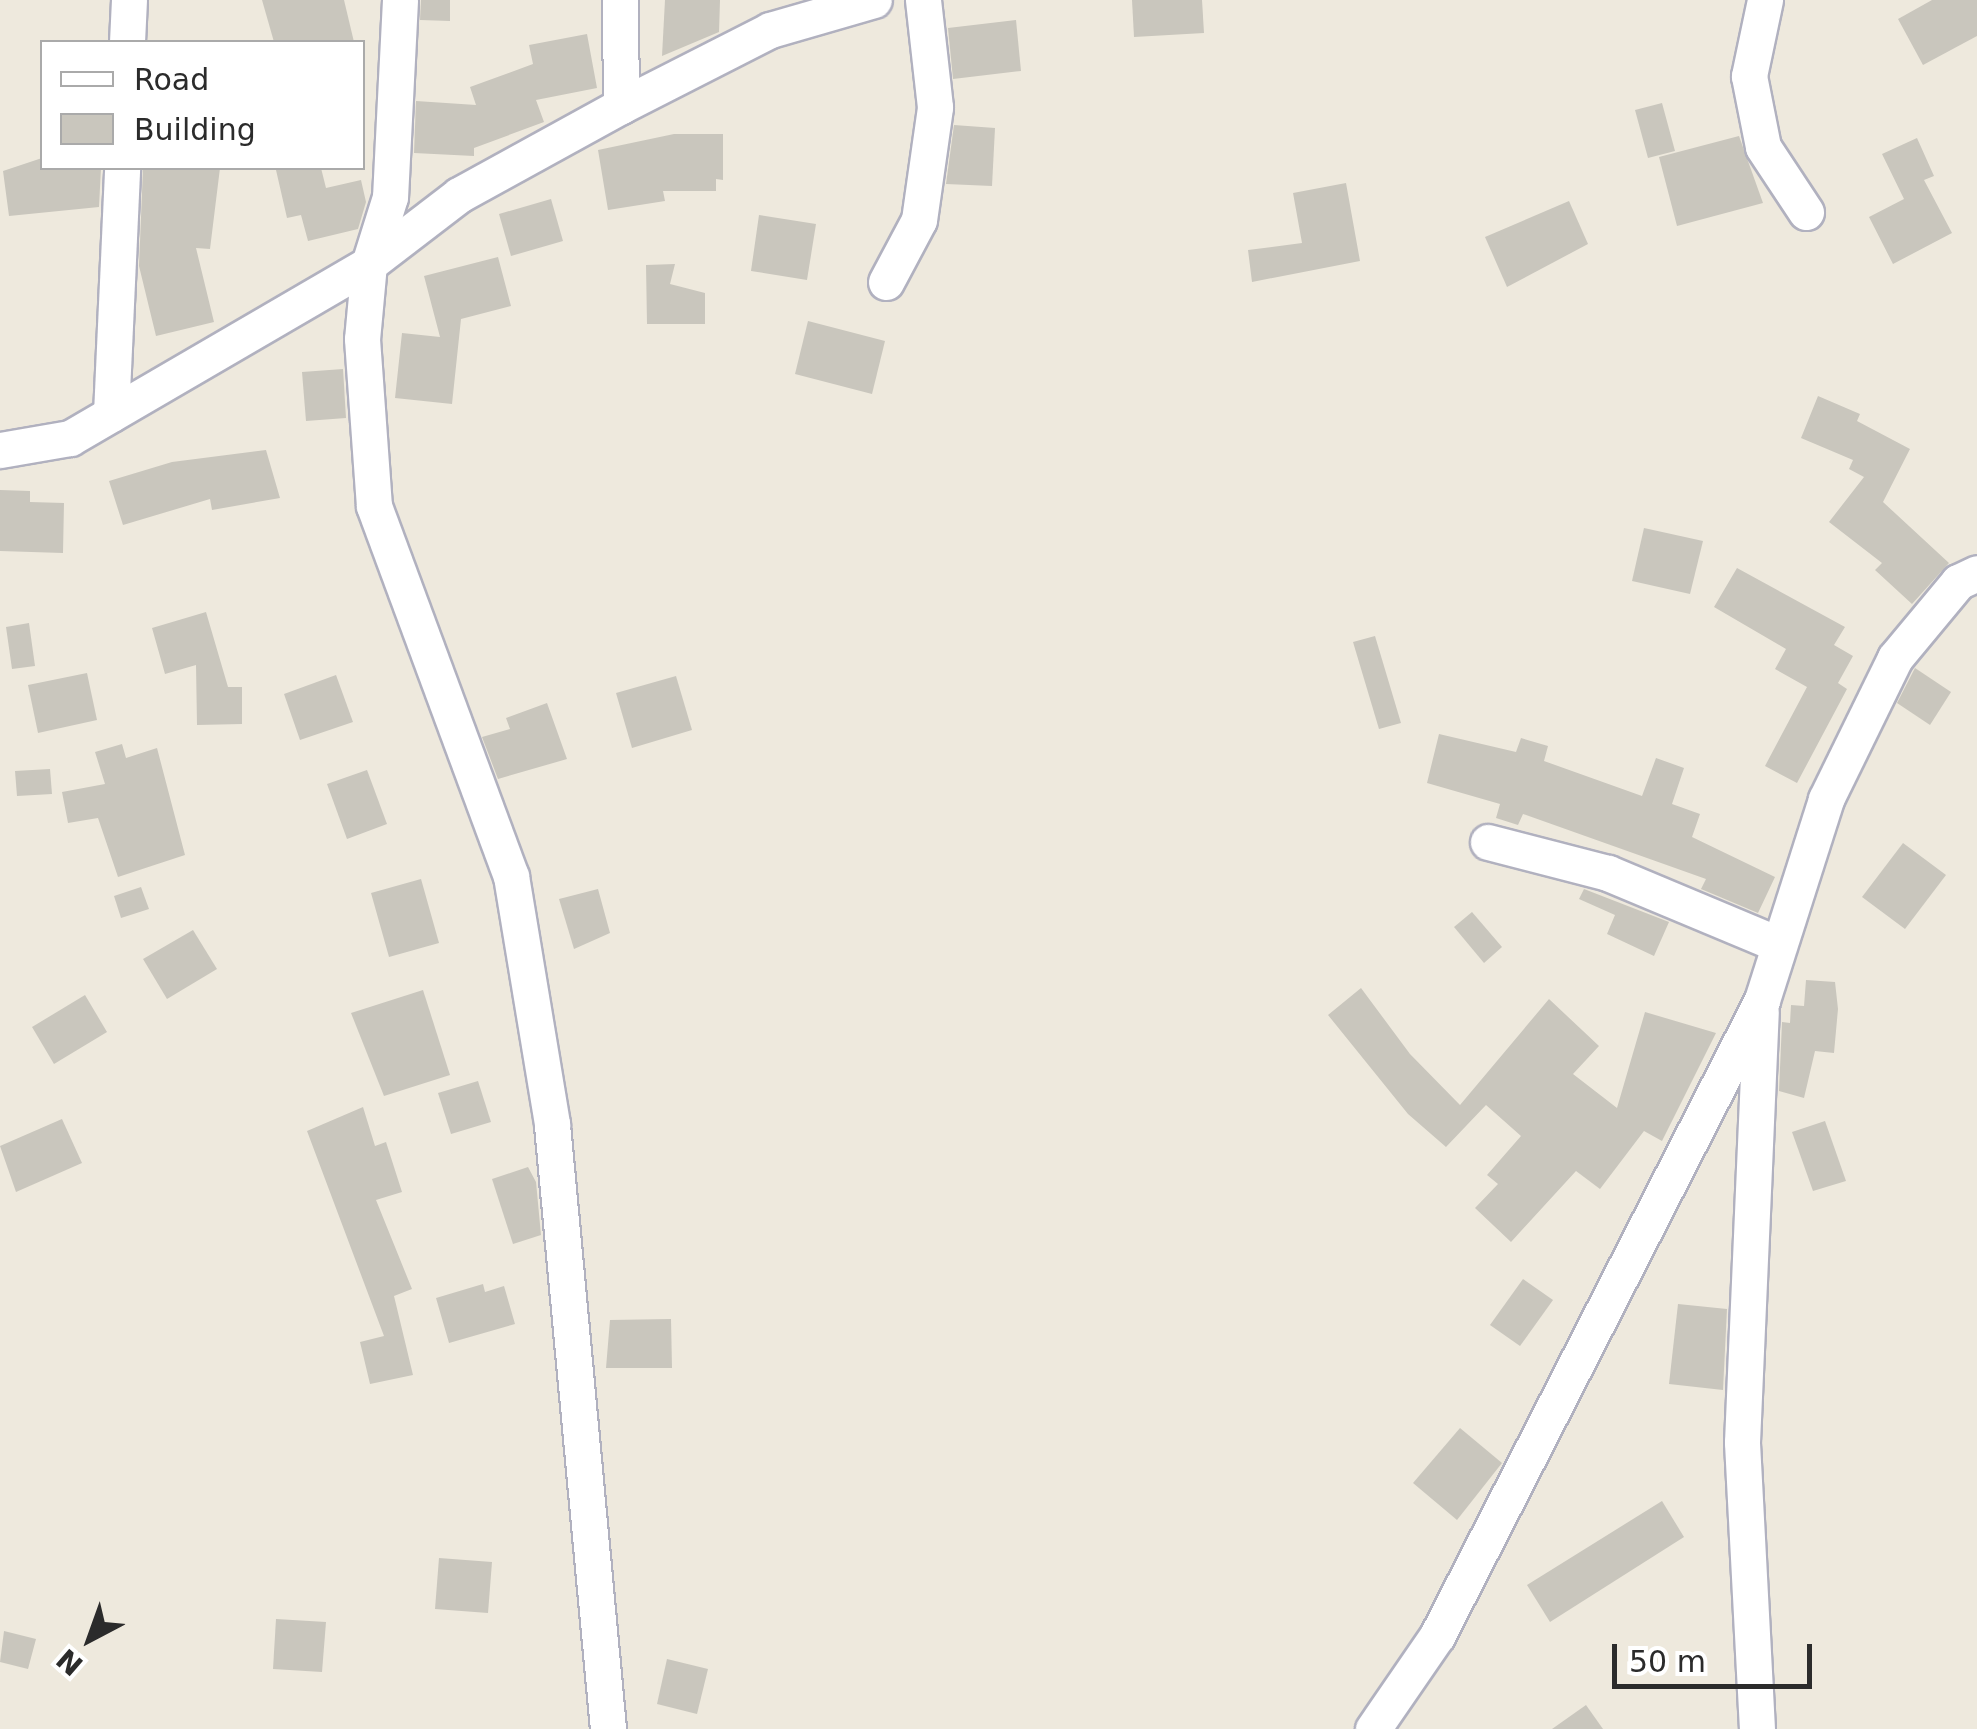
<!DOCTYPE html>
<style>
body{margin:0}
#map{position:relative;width:1977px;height:1729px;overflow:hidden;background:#eee9dd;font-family:"DejaVu Sans",sans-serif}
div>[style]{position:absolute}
.building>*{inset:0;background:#c9c6bd}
.roads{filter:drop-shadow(2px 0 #b1b1bf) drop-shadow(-2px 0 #b1b1bf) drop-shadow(0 2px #b1b1bf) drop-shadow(0 -2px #b1b1bf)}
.minor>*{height:35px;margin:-17.5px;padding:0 17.5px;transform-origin:17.5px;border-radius:17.5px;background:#fff}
span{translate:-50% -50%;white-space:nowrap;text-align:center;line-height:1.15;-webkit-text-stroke:9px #fff;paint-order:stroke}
.legend{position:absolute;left:40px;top:40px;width:325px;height:130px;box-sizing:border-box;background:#fff;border:2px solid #aaa;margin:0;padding:12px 18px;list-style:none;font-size:30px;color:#2b2b2b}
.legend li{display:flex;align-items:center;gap:20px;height:50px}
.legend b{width:50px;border:2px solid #aaa}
.north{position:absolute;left:40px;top:1589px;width:100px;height:100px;-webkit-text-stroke:8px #fff;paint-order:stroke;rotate:221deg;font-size:28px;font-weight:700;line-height:40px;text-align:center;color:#2b2b2b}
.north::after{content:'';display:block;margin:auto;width:35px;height:45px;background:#2b2b2b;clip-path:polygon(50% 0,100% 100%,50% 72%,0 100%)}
.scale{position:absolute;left:1612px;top:1644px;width:200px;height:45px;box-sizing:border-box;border:5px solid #2b2b2b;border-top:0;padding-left:12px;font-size:30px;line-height:35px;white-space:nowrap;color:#2b2b2b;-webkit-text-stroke:8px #fff;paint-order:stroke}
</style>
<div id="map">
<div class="building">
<i style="clip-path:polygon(262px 0,344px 0,354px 42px,274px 42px)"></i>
<i style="clip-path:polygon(421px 0,450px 0,450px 21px,420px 20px)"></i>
<i style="clip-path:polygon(665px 0,720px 0,719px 32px,662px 56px)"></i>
<i style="clip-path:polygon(1132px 0,1202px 0,1204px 33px,1134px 37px)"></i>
<i style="clip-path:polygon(1932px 0,1977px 0,1977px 36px,1923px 65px,1898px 19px)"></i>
<i style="clip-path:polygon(1016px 20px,1021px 71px,953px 79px,948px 28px)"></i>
<i style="clip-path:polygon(587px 34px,597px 88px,536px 100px,544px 122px,474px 148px,474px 156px,414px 153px,416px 101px,476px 105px,470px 87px,533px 64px,529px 45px)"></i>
<i style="clip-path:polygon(1662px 103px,1675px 151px,1648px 158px,1635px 110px)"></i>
<i style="clip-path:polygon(954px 125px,995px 128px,992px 186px,946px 184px)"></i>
<i style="clip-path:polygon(674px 134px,723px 134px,723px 180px,716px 179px,716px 191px,663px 191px,665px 201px,608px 210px,598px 150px)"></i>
<i style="clip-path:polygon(1739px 136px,1763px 203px,1677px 226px,1659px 157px)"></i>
<i style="clip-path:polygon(1917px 138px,1934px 176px,1924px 180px,1952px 233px,1893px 264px,1869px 217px,1904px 199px,1882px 154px)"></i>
<i style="clip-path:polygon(42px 158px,42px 168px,101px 168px,99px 207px,9px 216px,3px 171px)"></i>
<i style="clip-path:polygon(143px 168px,220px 168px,210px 249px,196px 248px,214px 322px,156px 336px,139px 266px)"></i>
<i style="clip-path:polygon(321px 168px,326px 188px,361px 180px,366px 202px,358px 229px,308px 241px,301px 215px,287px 218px,276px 170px)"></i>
<i style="clip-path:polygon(1346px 183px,1360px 261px,1252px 282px,1248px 250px,1302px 243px,1293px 193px)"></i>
<i style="clip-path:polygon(551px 199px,563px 241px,511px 256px,499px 214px)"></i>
<i style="clip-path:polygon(1569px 201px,1588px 244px,1507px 287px,1485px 237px)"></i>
<i style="clip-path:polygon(759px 215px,816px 224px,807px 280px,751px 271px)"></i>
<i style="clip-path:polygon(498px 257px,511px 306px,461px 319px,452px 404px,395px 398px,402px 333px,440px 337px,424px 276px)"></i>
<i style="clip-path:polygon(675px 264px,670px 284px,705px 293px,705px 324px,647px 324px,646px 265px)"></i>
<i style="clip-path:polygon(808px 321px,885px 341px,872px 394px,795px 374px)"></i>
<i style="clip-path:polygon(343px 369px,346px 418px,306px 421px,302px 372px)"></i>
<i style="clip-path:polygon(1818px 396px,1860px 414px,1857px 421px,1910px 449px,1883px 502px,1949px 563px,1912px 604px,1875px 570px,1882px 563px,1829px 522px,1864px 477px,1849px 469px,1853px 460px,1801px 438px)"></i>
<i style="clip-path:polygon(266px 450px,280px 498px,212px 510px,210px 499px,123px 525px,109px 481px,172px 462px)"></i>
<i style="clip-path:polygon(0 490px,30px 491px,30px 502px,64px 503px,63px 553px,0 551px)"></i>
<i style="clip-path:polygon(1644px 528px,1703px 541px,1690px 594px,1632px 581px)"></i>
<i style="clip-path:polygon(1737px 568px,1845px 627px,1834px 645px,1853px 656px,1838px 683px,1847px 689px,1797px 783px,1765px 766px,1807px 687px,1775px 669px,1786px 649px,1714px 607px)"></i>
<i style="clip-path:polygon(206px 612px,228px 687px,242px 687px,242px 724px,197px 725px,196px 665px,165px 674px,152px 628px)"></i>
<i style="clip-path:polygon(29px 623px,35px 666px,12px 669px,6px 627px)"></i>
<i style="clip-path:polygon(1375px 636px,1401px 723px,1379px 729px,1353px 642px)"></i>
<i style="clip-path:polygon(1915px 668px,1951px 692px,1930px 725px,1897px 703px)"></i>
<i style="clip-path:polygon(87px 673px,97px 720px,38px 733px,28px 685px)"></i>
<i style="clip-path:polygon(336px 675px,353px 722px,300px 740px,284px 694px)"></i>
<i style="clip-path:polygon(676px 676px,692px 730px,632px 748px,616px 693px)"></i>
<i style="clip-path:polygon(547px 703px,567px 759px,498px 779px,482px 737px,510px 729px,506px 718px)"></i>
<i style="clip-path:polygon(1439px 734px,1516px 752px,1521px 738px,1548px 746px,1544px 761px,1642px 796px,1656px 758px,1684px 768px,1672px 804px,1700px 814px,1692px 837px,1775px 877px,1758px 913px,1701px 889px,1706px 879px,1523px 814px,1518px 825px,1496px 818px,1500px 804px,1427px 783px)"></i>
<i style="clip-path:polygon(122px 744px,126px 758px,157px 748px,185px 855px,118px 877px,98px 818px,68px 823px,62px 792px,105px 784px,95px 752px)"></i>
<i style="clip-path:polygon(50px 769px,52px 794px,17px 796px,15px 771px)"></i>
<i style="clip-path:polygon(367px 770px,387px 824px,347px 839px,327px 784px)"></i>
<i style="clip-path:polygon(1903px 843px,1946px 875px,1905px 929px,1862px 897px)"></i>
<i style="clip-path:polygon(421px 879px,439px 943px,389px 957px,371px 893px)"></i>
<i style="clip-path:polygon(141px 887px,149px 909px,121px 918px,114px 896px)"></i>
<i style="clip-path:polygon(598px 889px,610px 933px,574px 949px,559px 899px)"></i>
<i style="clip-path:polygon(1584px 889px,1669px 922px,1654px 956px,1607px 934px,1615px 915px,1579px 899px)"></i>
<i style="clip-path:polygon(1472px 912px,1502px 947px,1484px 963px,1454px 927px)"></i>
<i style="clip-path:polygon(193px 930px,217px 969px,167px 999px,143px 959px)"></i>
<i style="clip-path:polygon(1806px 980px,1835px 982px,1838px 1009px,1834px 1053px,1815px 1051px,1804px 1098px,1779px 1091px,1782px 1022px,1790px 1023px,1791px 1005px,1804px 1006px)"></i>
<i style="clip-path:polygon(1361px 988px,1410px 1054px,1460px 1105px,1549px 999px,1599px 1046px,1573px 1074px,1617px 1108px,1645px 1012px,1716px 1033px,1662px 1141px,1644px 1131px,1600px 1189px,1576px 1171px,1511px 1242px,1475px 1208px,1498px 1184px,1487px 1175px,1521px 1136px,1486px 1105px,1446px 1147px,1408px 1114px,1328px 1015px)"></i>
<i style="clip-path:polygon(423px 990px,450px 1075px,384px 1096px,351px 1013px)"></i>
<i style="clip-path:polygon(85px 995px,107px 1032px,54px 1064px,32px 1027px)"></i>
<i style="clip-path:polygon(478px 1081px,491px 1122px,451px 1134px,438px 1093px)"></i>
<i style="clip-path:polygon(363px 1107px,375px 1146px,386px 1142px,402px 1192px,376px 1200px,412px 1289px,394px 1296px,413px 1375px,370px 1384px,360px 1342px,384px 1336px,307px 1131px)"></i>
<i style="clip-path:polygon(62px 1119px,82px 1163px,16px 1192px,0 1146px)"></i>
<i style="clip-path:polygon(1825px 1121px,1846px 1181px,1813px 1191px,1792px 1132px)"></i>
<i style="clip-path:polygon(528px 1167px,536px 1182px,541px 1235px,513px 1244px,492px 1179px)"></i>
<i style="clip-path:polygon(1523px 1279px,1553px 1300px,1520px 1346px,1490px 1325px)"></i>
<i style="clip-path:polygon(483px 1284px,485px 1292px,504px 1286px,515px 1324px,449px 1343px,436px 1298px)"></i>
<i style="clip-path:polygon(1678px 1304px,1727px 1309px,1723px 1390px,1669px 1384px)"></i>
<i style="clip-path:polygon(671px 1319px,672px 1368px,606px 1368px,610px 1320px)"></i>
<i style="clip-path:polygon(1460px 1428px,1502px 1463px,1457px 1520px,1413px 1483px)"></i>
<i style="clip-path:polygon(1662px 1501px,1684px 1537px,1550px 1622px,1527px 1585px)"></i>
<i style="clip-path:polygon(439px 1558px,492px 1562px,488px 1613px,435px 1609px)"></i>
<i style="clip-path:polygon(276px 1619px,326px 1622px,322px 1672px,273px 1669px)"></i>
<i style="clip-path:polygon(4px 1631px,36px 1639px,28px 1669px,0 1662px)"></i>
<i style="clip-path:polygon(667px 1659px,708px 1669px,697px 1714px,657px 1704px)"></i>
<i style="clip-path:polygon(1586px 1705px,1603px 1729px,1552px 1729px)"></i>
</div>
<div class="roads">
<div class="minor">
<i style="left:400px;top:0;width:197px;rotate:92.9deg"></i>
<i style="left:390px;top:197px;width:70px;rotate:107.4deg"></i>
<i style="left:369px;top:264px;width:75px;rotate:95.3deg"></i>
<i style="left:362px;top:339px;width:167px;rotate:85.9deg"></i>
<i style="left:374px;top:506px;width:395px;rotate:69.7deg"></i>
<i style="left:511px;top:876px;width:252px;rotate:80.6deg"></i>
<i style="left:552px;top:1125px;width:607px;rotate:84.7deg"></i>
<i style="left:620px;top:0;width:106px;rotate:89.5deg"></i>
<i style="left:1765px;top:0;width:78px;rotate:101.9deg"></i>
<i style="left:1749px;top:76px;width:72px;rotate:78.8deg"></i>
<i style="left:1763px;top:147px;width:78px;rotate:56.5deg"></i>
<i style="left:127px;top:42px;width:42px;rotate:-87.3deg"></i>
<i style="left:886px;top:282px;width:70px;rotate:-62deg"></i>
<i style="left:919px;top:220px;width:114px;rotate:-81.9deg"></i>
<i style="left:935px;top:107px;width:108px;rotate:-96.4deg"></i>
<i style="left:111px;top:414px;width:246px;rotate:-87.4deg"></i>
<i style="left:0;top:450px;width:71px;rotate:-9.7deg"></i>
<i style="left:70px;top:438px;width:346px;rotate:-30.2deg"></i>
<i style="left:369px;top:264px;width:113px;rotate:-37.5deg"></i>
<i style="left:459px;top:195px;width:185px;rotate:-28.8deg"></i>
<i style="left:621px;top:106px;width:167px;rotate:-27deg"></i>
<i style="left:770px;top:30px;width:108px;rotate:-16.1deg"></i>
<i style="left:1488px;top:842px;width:124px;rotate:14.5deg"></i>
<i style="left:1608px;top:873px;width:181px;rotate:22.7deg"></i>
<i style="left:1373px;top:1729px;width:113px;rotate:-55.5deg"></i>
<i style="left:1437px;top:1636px;width:714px;rotate:-62.93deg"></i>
<i style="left:1762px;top:1000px;width:211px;rotate:-72.3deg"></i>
<i style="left:1826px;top:799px;width:157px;rotate:-63.9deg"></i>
<i style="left:1895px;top:658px;width:99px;rotate:-50.3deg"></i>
<i style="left:1958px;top:582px;width:21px;rotate:-25deg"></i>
<i style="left:1757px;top:1729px;width:287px;rotate:-93deg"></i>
<i style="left:1742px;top:1442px;width:431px;rotate:-87.5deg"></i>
</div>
</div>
<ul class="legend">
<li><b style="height:12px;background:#fff"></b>Road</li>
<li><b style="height:28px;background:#c9c6bd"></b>Building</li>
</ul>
<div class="north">N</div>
<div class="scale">50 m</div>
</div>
